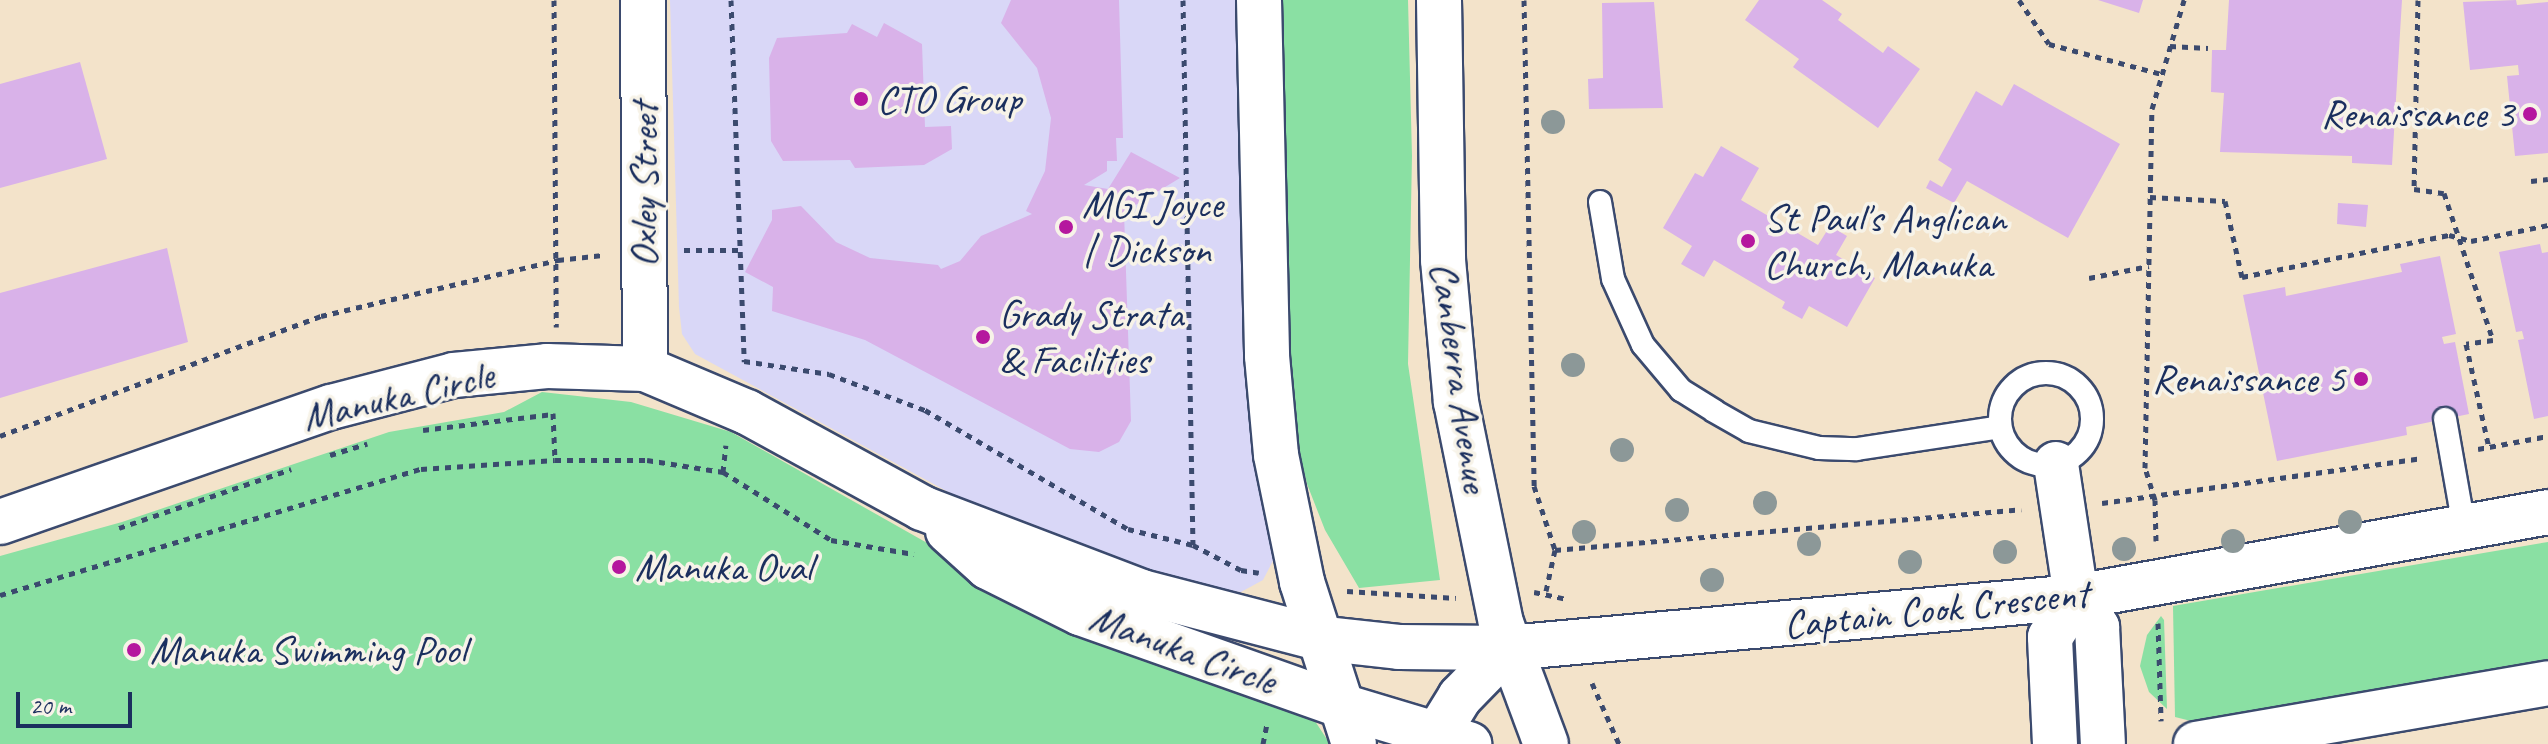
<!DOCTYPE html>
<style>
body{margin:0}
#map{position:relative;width:2548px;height:744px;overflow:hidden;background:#f3e3ca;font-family:Caveat,sans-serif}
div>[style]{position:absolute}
.built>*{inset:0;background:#d9d7f7}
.green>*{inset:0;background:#8ae0a3}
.building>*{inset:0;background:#d9b2e9}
.path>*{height:5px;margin-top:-2.5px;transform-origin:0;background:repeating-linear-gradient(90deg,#3b4a6e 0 6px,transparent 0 12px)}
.roads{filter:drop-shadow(2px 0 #3b4a6e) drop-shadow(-2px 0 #3b4a6e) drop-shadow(0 2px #3b4a6e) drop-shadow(0 -2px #3b4a6e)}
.lane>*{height:22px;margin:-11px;padding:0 11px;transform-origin:11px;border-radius:11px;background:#fff}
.lane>.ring{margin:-11px;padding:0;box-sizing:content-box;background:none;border:22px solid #fff;border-radius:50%}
.street>*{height:44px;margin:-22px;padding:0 22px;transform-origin:22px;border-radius:22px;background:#fff}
.secondary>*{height:44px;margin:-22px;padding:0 22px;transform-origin:22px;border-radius:22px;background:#fff}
.highway>*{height:44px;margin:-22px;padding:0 22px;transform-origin:22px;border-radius:22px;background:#fff}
.trees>*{width:24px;height:24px;margin:-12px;border-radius:50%;background:#8c9898}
.dots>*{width:22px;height:22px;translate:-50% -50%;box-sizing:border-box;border:4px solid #f7f3e8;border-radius:50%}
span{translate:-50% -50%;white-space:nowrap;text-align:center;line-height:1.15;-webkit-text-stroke:7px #f7f3e8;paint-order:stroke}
.poi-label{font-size:40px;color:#1b2f5e}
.left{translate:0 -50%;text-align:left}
.right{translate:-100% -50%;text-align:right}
.street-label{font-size:40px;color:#1b2f5e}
.scale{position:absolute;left:16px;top:692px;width:116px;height:36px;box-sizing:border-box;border:4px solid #1b2f5e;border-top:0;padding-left:10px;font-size:24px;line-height:28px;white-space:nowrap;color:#1b2f5e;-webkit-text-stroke:6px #f7f3e8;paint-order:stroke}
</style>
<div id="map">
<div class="built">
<i style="clip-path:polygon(670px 0,1239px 0,1277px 553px,1263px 580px,1241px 592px,1214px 590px,1083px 549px,974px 506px,695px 354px,682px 334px,679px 307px)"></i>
</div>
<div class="green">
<i style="clip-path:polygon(1278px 0,1408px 0,1412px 156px,1408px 364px,1440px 580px,1359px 588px,1325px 530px,1307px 484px,1296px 440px,1288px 359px)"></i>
<i style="clip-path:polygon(542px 392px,631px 402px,731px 432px,959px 561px,1313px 718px,1330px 744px,0 744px,0 556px,122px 522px,389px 432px,504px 412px)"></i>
<i style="clip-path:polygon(2548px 542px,2548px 668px,2199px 723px,2175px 717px,2173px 606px)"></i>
<i style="clip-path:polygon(2161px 616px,2164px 620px,2167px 709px,2149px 692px,2140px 666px,2147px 635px)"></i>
</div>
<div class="building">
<i style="clip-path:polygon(1011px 0,1119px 0,1123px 138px,1116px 138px,1117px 161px,1107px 161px,1107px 171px,1084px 185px,1108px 189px,1131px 152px,1180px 178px,1124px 212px,1131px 421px,1119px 442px,1099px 452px,1070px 449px,865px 340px,772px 311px,773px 287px,745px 272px,772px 220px,772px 210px,801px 206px,836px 242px,870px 258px,938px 265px,941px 269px,960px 261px,981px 236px,1032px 214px,1026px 211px,1045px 171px,1051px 118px,1037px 68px,1001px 23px)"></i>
<i style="clip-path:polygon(1759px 0,1822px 0,1842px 14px,1838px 20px,1883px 53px,1888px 46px,1920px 69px,1878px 128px,1793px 67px,1799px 59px,1745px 20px)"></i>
<i style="clip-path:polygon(2098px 0,2143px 0,2139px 13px)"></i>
<i style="clip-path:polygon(2229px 0,2402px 0,2392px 165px,2352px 163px,2352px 156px,2220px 152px,2224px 93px,2211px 92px,2212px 50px,2226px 50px)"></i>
<i style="clip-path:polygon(2516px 0,2517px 5px,2548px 2px,2548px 153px,2515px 156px,2507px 76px,2519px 75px,2518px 65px,2470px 70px,2463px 2px)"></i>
<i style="clip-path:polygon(1654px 2px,1663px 108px,1589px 109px,1588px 79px,1603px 78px,1602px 3px)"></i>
<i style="clip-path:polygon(884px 23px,922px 44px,925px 127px,951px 126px,952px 149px,924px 165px,855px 168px,850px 160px,783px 161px,771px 141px,769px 58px,777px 38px,847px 33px,852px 24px,877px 37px)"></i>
<i style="clip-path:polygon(80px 62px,107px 159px,0 188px,0 84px)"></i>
<i style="clip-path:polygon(2014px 84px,2120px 144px,2068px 238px,1967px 181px,1954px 203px,1926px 188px,1930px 180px,1942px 187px,1952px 169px,1938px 160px,1976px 91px,2002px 106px)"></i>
<i style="clip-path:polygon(1721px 146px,1759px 168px,1741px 200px,1818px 245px,1830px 226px,1847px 236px,1836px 255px,1875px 278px,1847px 327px,1809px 306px,1802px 319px,1782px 308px,1785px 302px,1714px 260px,1704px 277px,1681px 264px,1692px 246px,1663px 228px,1695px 173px,1703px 177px)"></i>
<i style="clip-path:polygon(2338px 203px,2368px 205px,2366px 227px,2337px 224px)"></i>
<i style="clip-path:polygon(2540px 244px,2542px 253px,2548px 252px,2548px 416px,2534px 419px,2518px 340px,2524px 339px,2522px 331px,2516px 332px,2499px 252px)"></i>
<i style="clip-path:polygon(167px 248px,188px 342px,0 398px,0 293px)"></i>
<i style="clip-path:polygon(2440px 256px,2456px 334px,2442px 337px,2444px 344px,2455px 342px,2469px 414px,2406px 427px,2407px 435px,2277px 461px,2243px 295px,2285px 287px,2286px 296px,2402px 272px,2400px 264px)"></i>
</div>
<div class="path">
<i style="left:554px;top:0;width:327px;rotate:89.6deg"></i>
<i style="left:731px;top:0;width:362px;rotate:87.9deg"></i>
<i style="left:1183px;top:0;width:545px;rotate:88.95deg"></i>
<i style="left:1524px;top:0;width:486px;rotate:88.8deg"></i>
<i style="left:1534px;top:486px;width:67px;rotate:71.8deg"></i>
<i style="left:1555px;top:550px;width:42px;rotate:102.4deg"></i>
<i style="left:2019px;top:0;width:53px;rotate:55.7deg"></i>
<i style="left:2049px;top:44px;width:117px;rotate:14.9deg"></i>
<i style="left:2418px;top:0;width:189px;rotate:91.2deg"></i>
<i style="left:2414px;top:189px;width:30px;rotate:8deg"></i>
<i style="left:2444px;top:193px;width:155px;rotate:71.6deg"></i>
<i style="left:2493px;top:340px;width:27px;rotate:172deg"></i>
<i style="left:2466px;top:344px;width:107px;rotate:77.5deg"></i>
<i style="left:2170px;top:46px;width:38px;rotate:3deg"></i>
<i style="left:2531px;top:181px;width:17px;rotate:-7deg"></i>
<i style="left:2150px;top:197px;width:75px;rotate:3.1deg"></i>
<i style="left:2225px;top:201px;width:78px;rotate:77.4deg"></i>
<i style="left:2242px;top:277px;width:211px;rotate:-11.5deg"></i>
<i style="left:2449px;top:235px;width:23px;rotate:15deg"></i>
<i style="left:2471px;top:241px;width:79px;rotate:-11.7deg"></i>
<i style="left:684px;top:250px;width:55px"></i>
<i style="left:2089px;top:278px;width:61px;rotate:-11.3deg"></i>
<i style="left:744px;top:361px;width:86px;rotate:8.7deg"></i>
<i style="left:829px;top:374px;width:103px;rotate:20.6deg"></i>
<i style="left:925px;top:410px;width:235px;rotate:30.4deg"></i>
<i style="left:1128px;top:529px;width:67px;rotate:13.8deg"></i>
<i style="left:1193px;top:545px;width:54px;rotate:27.5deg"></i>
<i style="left:1241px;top:570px;width:18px;rotate:9deg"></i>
<i style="left:553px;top:413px;width:47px;rotate:87.6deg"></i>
<i style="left:423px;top:430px;width:131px;rotate:-7deg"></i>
<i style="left:0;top:436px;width:343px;rotate:-20.5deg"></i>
<i style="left:321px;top:316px;width:244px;rotate:-13.3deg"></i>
<i style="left:558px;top:260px;width:45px;rotate:-6.3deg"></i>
<i style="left:2478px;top:449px;width:71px;rotate:-10.5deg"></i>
<i style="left:330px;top:455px;width:39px;rotate:-17deg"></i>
<i style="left:723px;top:472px;width:27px;rotate:-84deg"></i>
<i style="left:2102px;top:503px;width:322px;rotate:-8deg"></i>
<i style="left:119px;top:528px;width:182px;rotate:-18.9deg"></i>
<i style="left:2156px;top:541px;width:41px;rotate:-91.4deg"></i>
<i style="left:2155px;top:500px;width:34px;rotate:-107deg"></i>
<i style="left:2145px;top:468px;width:359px;rotate:-88.9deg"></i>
<i style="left:2152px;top:109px;width:114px;rotate:-73.6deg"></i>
<i style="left:1555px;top:550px;width:468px;rotate:-5deg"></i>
<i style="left:1347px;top:591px;width:109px;rotate:3.7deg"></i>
<i style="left:1534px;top:592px;width:33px;rotate:12deg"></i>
<i style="left:0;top:595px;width:439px;rotate:-16.7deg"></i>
<i style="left:421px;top:469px;width:134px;rotate:-3.8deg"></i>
<i style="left:555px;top:460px;width:92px"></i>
<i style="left:647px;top:460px;width:77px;rotate:9deg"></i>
<i style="left:723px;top:472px;width:128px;rotate:32.2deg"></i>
<i style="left:831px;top:540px;width:84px;rotate:9.6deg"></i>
<i style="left:2158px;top:623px;width:98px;rotate:88.2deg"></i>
<i style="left:1592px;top:683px;width:67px;rotate:66.1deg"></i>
<i style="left:1263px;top:744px;width:21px;rotate:-79deg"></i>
</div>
<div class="roads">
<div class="lane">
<i style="left:1600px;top:202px;width:78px;rotate:80.4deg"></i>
<i style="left:1613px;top:279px;width:72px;rotate:65.6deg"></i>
<i style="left:1643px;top:345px;width:59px;rotate:49.8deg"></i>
<i style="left:1681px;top:390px;width:39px;rotate:32deg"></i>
<i style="left:1714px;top:411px;width:40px;rotate:29.7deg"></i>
<i style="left:1749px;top:431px;width:72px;rotate:13.7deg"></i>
<i style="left:1819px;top:448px;width:38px;rotate:2deg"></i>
<i style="left:1857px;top:449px;width:145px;rotate:-8.7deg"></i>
<i class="ring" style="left:2000px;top:373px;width:70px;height:70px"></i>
<i style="left:2445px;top:419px;width:110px;rotate:80deg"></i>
</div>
<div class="street">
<i style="left:643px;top:0;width:369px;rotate:89.7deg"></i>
<i style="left:2056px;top:464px;width:134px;rotate:81.4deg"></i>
<i style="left:2076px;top:597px;width:37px;rotate:55deg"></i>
<i style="left:2097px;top:627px;width:117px;rotate:87.1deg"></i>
<i style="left:2055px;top:744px;width:107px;rotate:-92.7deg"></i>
<i style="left:2050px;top:637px;width:48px;rotate:-57deg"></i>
</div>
<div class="secondary">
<i style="left:0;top:522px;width:350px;rotate:-19.2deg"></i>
<i style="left:331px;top:407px;width:127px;rotate:-14.6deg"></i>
<i style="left:454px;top:375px;width:93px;rotate:-5.5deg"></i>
<i style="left:547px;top:366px;width:98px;rotate:1.8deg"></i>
<i style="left:645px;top:369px;width:111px;rotate:22.9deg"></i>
<i style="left:747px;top:412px;width:200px;rotate:28.7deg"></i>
<i style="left:922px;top:508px;width:235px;rotate:20.9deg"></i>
<i style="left:1142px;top:592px;width:182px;rotate:14.6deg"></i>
<i style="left:948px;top:531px;width:54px;rotate:42deg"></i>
<i style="left:988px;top:567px;width:103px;rotate:26.6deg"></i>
<i style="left:1080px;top:613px;width:278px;rotate:19.5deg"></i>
<i style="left:1508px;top:648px;width:570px;rotate:-5.13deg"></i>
<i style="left:2076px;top:597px;width:480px;rotate:-10.2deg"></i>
<i style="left:2196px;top:744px;width:357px;rotate:-9.8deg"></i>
</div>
<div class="highway">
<i style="left:1259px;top:0;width:356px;rotate:88.7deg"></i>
<i style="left:1267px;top:356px;width:99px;rotate:84.8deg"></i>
<i style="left:1276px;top:455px;width:130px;rotate:78.4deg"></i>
<i style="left:1302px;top:582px;width:170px;rotate:72.2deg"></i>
<i style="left:1439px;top:0;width:260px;rotate:89.1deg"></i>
<i style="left:1443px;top:260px;width:143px;rotate:84.8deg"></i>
<i style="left:1456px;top:402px;width:226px;rotate:78.5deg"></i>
<i style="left:1501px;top:623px;width:129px;rotate:69.6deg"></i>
<i style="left:1318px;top:638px;width:81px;rotate:6.3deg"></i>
<i style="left:1399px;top:647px;width:109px;rotate:0.5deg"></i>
<i style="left:1342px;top:706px;width:133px;rotate:16.7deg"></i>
<i style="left:1431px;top:744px;width:55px;rotate:-58.3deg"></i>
<i style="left:1460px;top:697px;width:69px;rotate:-45.6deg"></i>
</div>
</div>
<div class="trees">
<i style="left:1553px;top:122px"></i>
<i style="left:1573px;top:365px"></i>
<i style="left:1622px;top:450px"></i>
<i style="left:1765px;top:503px"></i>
<i style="left:1677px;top:510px"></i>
<i style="left:2350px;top:522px"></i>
<i style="left:1584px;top:532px"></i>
<i style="left:2233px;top:541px"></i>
<i style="left:1809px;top:544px"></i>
<i style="left:2124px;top:549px"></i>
<i style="left:2005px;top:552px"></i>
<i style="left:1910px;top:562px"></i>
<i style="left:1712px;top:580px"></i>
</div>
<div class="dots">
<i style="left:861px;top:99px;background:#b5179e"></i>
<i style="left:2530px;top:114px;background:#b5179e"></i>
<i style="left:1066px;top:227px;background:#b5179e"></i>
<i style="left:1748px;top:241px;background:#b5179e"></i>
<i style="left:983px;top:337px;background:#b5179e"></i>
<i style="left:2361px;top:379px;background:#b5179e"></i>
<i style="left:619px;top:567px;background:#b5179e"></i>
<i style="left:134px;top:650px;background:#b5179e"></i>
</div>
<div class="poi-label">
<span class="left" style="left:877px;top:99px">CTO Group</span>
<span class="right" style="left:2514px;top:114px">Renaissance 3</span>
<span class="left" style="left:1082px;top:227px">MGI Joyce<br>| Dickson</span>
<span class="left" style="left:1764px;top:241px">St Paul's Anglican<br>Church, Manuka</span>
<span class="left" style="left:999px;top:337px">Grady Strata<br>&amp; Facilities</span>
<span class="right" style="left:2345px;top:379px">Renaissance 5</span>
<span class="left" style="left:635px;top:567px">Manuka Oval</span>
<span class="left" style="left:150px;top:650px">Manuka Swimming Pool</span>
</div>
<div class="street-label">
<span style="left:644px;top:185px;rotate:-90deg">Oxley Street</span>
<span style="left:1460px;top:377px;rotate:82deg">Canberra Avenue</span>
<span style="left:398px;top:396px;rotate:-13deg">Manuka Circle</span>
<span style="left:1936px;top:609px;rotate:-6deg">Captain Cook Crescent</span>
<span style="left:1183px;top:649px;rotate:20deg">Manuka Circle</span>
</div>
<div class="scale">20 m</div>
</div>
